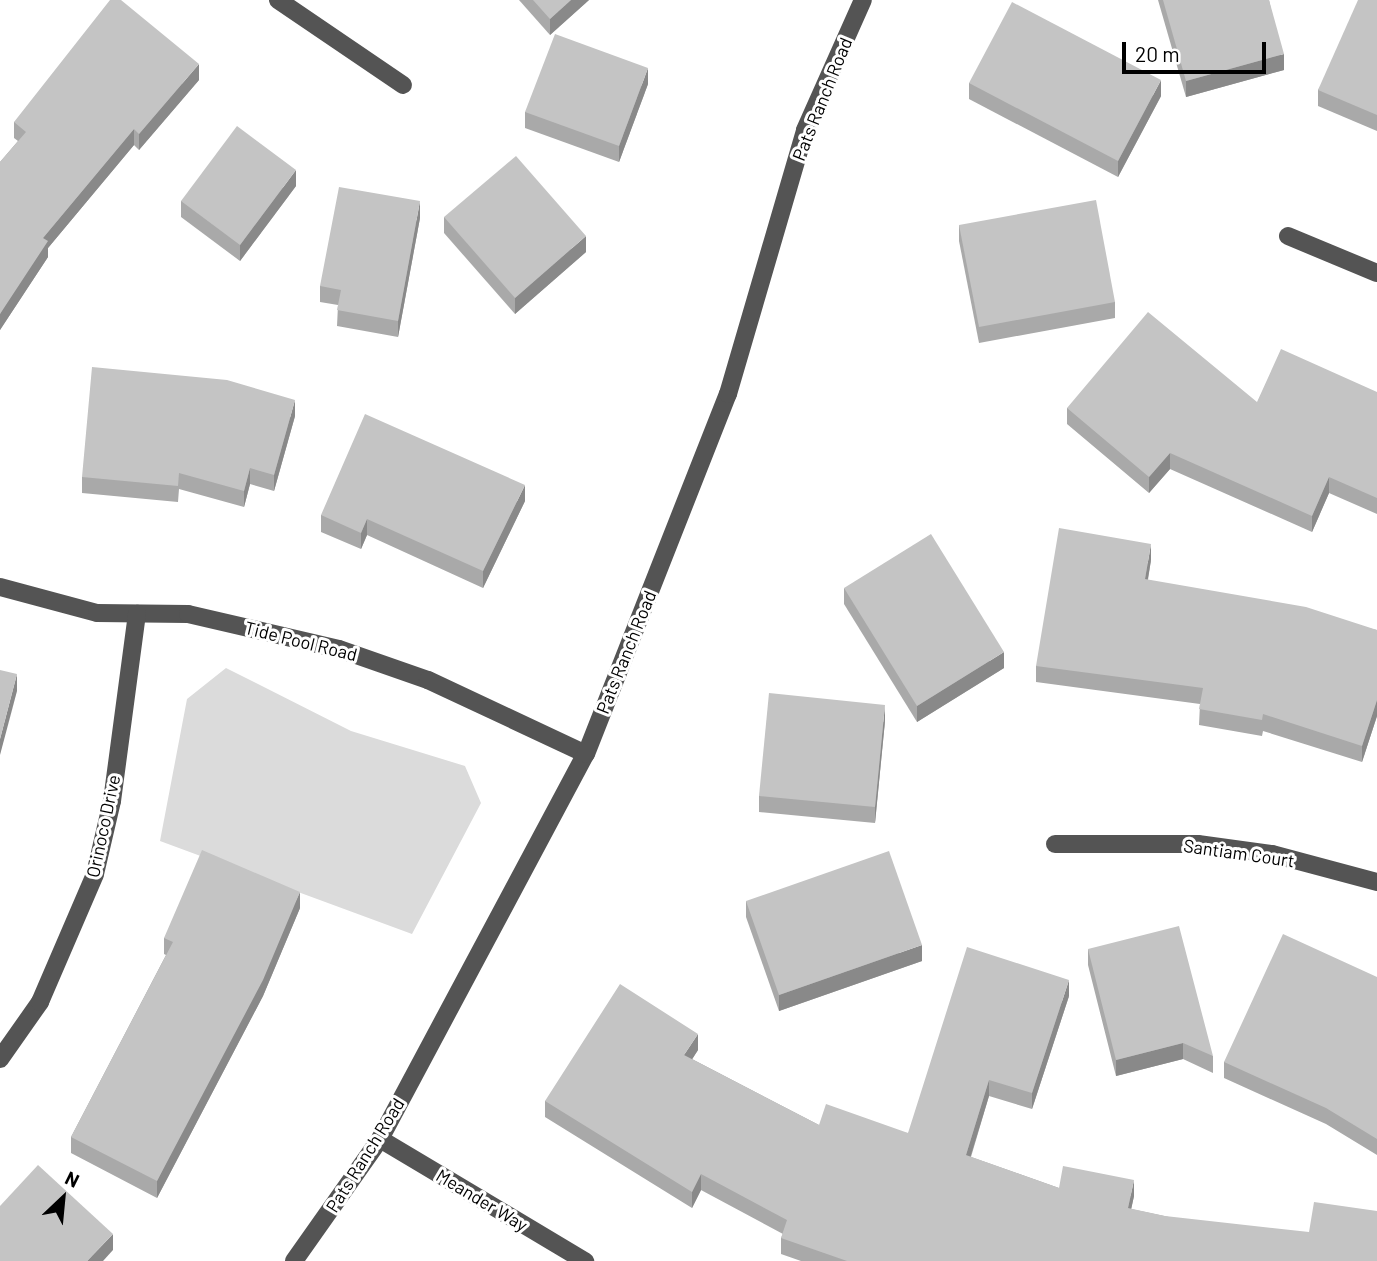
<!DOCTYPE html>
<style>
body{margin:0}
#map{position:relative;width:1377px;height:1261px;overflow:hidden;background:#fff;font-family:Barlow,sans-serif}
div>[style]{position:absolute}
.green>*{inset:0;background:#dbdbdb}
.minor>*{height:18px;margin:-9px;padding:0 9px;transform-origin:9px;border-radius:9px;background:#545454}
.wall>*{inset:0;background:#a9a9a9}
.shaded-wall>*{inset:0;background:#898989}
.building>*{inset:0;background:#c4c4c4}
span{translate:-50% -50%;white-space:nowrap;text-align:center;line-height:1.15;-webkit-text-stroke:6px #fff;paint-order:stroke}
.street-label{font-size:18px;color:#000}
.north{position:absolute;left:28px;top:1163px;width:70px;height:70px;-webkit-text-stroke:5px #fff;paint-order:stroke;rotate:26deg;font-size:19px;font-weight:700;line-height:28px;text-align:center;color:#000}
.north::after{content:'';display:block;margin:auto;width:24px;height:32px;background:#000;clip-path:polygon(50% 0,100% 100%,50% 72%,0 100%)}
.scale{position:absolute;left:1122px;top:42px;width:144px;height:32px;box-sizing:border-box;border:4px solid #000;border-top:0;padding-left:9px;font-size:21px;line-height:24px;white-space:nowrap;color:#000;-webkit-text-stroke:5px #fff;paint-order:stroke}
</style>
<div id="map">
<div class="green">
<i style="clip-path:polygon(226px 668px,351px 731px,465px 766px,481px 803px,412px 934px,160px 841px,187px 699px)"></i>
</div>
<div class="minor">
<i style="left:278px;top:0;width:151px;rotate:34.2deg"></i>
<i style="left:1288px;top:236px;width:96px;rotate:22.6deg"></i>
<i style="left:0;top:587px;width:100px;rotate:15deg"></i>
<i style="left:97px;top:613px;width:91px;rotate:0.6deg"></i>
<i style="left:188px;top:614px;width:155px;rotate:13.1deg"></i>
<i style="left:339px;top:649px;width:94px;rotate:19.2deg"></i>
<i style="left:428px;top:680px;width:174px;rotate:25.1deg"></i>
<i style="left:1055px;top:844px;width:143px"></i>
<i style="left:1198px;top:844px;width:75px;rotate:7.7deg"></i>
<i style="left:1272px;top:854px;width:109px;rotate:14.9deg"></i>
<i style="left:0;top:1059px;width:70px;rotate:-54.9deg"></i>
<i style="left:40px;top:1002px;width:139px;rotate:-66.7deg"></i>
<i style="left:95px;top:874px;width:75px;rotate:-76.9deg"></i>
<i style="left:112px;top:801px;width:189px;rotate:-82.4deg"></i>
<i style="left:380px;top:1139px;width:239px;rotate:30.8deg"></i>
<i style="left:294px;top:1261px;width:149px;rotate:-54.8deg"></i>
<i style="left:380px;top:1139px;width:437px;rotate:-61.9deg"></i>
<i style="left:586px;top:754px;width:387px;rotate:-68.5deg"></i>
<i style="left:728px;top:394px;width:275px;rotate:-73.7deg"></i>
<i style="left:805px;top:130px;width:142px;rotate:-66deg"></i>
</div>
<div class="wall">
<i style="clip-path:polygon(519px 0,589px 0,550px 35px)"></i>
<i style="clip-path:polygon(1158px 0,1269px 0,1284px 70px,1186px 97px)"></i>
<i style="clip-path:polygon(1377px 0,1377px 131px,1318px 106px,1318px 90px)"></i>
<i style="clip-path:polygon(199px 80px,139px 150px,134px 145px,48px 248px,48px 257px,0 330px,0 162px,18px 141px,14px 138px,14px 122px)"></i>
<i style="clip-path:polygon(969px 83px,1161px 96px,1118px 177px,969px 99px)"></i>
<i style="clip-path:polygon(648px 84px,619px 162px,525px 128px,525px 112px)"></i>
<i style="clip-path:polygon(296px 186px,240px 261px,181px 217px,181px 201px)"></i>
<i style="clip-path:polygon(444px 217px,586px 252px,515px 314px,444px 233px)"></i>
<i style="clip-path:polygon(420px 218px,398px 337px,337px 326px,338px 305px,320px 302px,320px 286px)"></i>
<i style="clip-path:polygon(959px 225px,1115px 302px,1115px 318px,979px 343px,959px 241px)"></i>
<i style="clip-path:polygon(1377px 392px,1377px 514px,1329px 493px,1312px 532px,1170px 469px,1149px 493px,1067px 424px,1067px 408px,1257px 402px)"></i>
<i style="clip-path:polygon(295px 416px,274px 491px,250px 484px,244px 507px,179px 489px,178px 502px,82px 493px,82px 477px)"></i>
<i style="clip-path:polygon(525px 501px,483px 588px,367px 535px,361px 549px,321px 532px,321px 515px)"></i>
<i style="clip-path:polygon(1151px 560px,1148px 580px,1377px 630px,1377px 716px,1362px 762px,1263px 731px,1262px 736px,1199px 725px,1200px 704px,1036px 682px,1036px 666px)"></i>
<i style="clip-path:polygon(844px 588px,1004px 668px,917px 722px,844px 604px)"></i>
<i style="clip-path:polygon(885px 721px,875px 823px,759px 812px,759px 796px)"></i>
<i style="clip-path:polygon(746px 901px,922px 961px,779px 1011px,746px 917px)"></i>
<i style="clip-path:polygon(300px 908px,263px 996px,157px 1198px,71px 1153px,71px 1137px,166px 955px,164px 954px,164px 938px)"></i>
<i style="clip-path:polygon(1088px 949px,1213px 1056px,1213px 1073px,1183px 1059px,1116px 1076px,1088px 965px)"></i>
<i style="clip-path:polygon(1377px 977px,1377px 1155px,1326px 1124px,1224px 1078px,1224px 1062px)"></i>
<i style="clip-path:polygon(1069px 996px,1032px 1109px,989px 1096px,971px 1157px,1059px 1188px,1134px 1196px,1131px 1209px,1377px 1261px,801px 1261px,781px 1254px,781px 1238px,783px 1234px,701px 1190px,692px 1208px,545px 1117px,545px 1101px,698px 1050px,692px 1059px,819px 1125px,908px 1133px)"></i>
</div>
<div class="shaded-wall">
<i style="clip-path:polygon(571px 0,589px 0,550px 35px,550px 19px)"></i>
<i style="clip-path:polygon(1284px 54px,1284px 70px,1186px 97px,1186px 81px)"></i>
<i style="clip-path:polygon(199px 64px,199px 80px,139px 150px,139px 134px)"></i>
<i style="clip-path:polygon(648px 68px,648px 84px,619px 162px,619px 146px)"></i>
<i style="clip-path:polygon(1161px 80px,1161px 96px,1118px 177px,1118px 161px)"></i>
<i style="clip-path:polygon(134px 129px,134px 145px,48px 248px,48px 257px,0 330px,0 314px,43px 238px)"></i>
<i style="clip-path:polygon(296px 170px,296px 186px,240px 261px,240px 245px)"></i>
<i style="clip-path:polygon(420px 201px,420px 218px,398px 337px,398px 321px)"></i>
<i style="clip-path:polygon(586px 236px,586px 252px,515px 314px,515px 298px)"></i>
<i style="clip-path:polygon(295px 400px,295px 416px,274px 491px,274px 475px)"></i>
<i style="clip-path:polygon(1170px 453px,1170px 469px,1149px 493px,1149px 477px)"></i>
<i style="clip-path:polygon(250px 468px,250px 484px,244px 507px,244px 491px)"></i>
<i style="clip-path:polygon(1329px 477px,1329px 493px,1312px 532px,1312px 516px)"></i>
<i style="clip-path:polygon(525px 485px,525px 501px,483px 588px,483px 571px)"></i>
<i style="clip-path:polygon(367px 519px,367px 535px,361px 549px,361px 533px)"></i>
<i style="clip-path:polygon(1151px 544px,1151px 560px,1145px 595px,1145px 579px)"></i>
<i style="clip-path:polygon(1004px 652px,1004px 668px,917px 722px,917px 706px)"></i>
<i style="clip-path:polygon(17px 674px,17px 691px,0 755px,0 739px)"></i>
<i style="clip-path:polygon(1377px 700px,1377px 716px,1362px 762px,1362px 746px)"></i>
<i style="clip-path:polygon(885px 705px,885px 721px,875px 823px,875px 807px)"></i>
<i style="clip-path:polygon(300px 892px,300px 908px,263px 996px,157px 1198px,157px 1181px)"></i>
<i style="clip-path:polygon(922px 945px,922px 961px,779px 1011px,779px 995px)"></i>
<i style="clip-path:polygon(1069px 980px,1069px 996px,1032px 1109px,1032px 1093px)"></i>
<i style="clip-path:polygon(698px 1034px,698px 1050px,684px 1072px,684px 1055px)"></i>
<i style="clip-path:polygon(1183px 1043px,1183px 1059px,1116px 1076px,1116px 1060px)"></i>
<i style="clip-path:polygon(989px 1080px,989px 1096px,966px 1171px,966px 1155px)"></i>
<i style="clip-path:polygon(701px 1174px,701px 1190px,692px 1208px,692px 1192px)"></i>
<i style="clip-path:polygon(1134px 1180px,1134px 1196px,1128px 1224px,1128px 1208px)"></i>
<i style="clip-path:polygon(113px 1234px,113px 1250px,103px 1261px,87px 1261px)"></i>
</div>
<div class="building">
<i style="clip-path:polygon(110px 0,121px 0,199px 64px,139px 134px,134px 129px,43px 238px,48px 241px,0 314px,0 162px,26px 132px,14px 122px)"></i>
<i style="clip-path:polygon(533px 0,571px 0,550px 19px)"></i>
<i style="clip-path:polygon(1163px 0,1269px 0,1284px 54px,1186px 81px)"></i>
<i style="clip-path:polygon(1358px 0,1377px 0,1377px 115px,1318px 90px)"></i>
<i style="clip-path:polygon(1012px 2px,1161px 80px,1118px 161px,969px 83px)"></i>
<i style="clip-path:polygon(555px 34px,648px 68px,619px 146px,525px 112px)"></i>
<i style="clip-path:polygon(237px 126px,296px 170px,240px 245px,181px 201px)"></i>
<i style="clip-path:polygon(516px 156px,586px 236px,515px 298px,444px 217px)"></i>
<i style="clip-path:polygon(339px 187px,420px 201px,398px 321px,337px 310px,341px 290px,320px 286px)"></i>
<i style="clip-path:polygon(1096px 200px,1115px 302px,979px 327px,959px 225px)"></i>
<i style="clip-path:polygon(1148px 312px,1257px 402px,1281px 349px,1377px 392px,1377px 498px,1329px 477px,1312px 516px,1170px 453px,1149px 477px,1067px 408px)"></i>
<i style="clip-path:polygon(92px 367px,227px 380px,295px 400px,274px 475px,250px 468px,244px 491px,179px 473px,178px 486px,82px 477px)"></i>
<i style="clip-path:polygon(365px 414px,525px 485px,483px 571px,367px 519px,361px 533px,321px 515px)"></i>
<i style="clip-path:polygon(1059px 528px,1151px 544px,1145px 579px,1306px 607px,1377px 630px,1377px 700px,1362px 746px,1263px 714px,1262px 720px,1199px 709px,1203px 688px,1036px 666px)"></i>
<i style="clip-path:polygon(931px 534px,1004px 652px,917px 706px,844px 588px)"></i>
<i style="clip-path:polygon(0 670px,17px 674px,0 739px)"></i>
<i style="clip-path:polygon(769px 693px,885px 705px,875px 807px,759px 796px)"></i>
<i style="clip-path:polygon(202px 850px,300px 892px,263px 980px,157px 1181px,71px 1137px,173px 942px,164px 938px)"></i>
<i style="clip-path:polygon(889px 851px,922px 945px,779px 995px,746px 901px)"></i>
<i style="clip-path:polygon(1179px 926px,1213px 1056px,1183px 1043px,1116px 1060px,1088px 949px)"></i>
<i style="clip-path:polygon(1283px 934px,1377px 977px,1377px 1139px,1326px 1108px,1224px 1062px)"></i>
<i style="clip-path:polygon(967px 947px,1069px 980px,1032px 1093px,989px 1080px,966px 1155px,1059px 1188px,1063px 1166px,1134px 1180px,1128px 1208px,1165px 1216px,1309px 1232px,1314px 1202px,1377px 1211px,1377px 1261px,847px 1261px,781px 1238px,787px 1220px,701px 1174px,692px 1192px,545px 1101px,620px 984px,698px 1034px,684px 1055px,819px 1125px,826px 1104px,908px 1133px)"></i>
<i style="clip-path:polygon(38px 1165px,113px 1234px,87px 1261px,0 1261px,0 1206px)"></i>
</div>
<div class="street-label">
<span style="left:822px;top:99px;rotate:-68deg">Pats Ranch Road</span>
<span style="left:301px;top:641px;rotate:14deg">Tide Pool Road</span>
<span style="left:626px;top:652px;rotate:-68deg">Pats Ranch Road</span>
<span style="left:103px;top:826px;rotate:-78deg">Orinoco Drive</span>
<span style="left:1239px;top:853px;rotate:8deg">Santiam Court</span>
<span style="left:365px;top:1155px;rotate:-58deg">Pats Ranch Road</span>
<span style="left:482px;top:1200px;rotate:31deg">Meander Way</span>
</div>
<div class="north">N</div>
<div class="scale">20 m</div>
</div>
